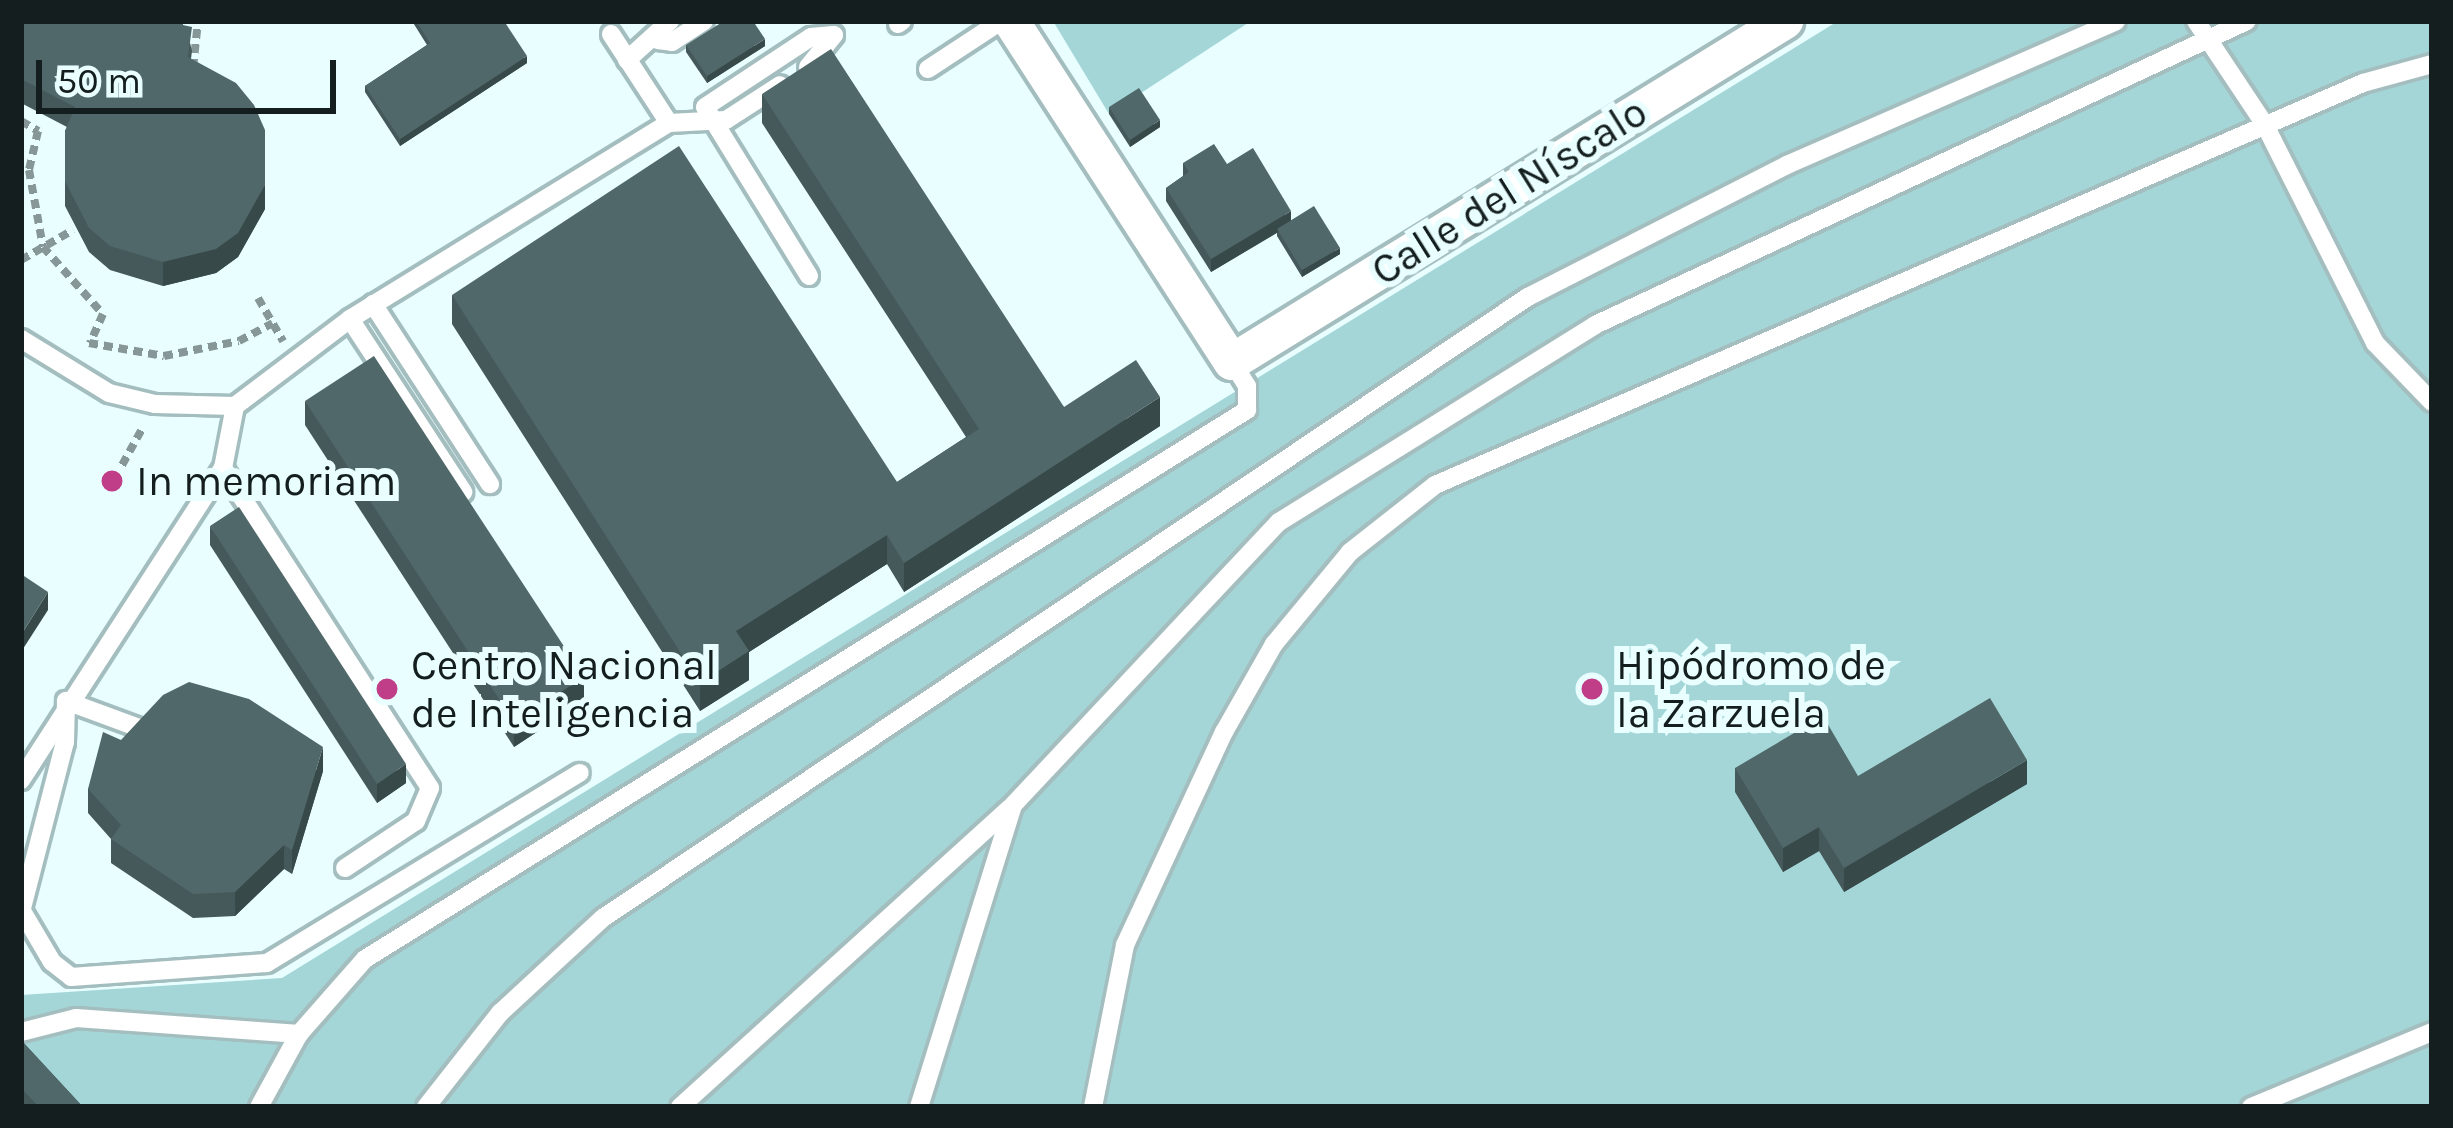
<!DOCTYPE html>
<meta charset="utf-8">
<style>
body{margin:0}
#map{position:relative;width:2453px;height:1128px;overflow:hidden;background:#e8feff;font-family:Karla,sans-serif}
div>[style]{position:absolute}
.green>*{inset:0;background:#a4d6d8}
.path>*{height:8px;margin-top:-4px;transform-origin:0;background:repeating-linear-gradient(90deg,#879798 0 9px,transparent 0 15px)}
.roads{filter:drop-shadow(3px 0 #a4bebf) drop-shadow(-3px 0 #a4bebf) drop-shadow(0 3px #a4bebf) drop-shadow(0 -3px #a4bebf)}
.lane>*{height:18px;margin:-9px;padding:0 9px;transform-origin:9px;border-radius:9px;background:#fff}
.street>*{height:36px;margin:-18px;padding:0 18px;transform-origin:18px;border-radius:18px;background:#fff}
.wall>*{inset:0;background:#45595a}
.shaded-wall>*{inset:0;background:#38494a}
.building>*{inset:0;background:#506869}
.dots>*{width:33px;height:33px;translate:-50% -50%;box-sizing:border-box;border:6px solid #e8feff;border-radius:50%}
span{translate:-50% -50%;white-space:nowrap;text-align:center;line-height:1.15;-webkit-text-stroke:12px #e8feff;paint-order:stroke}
.street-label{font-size:42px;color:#141e1e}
.poi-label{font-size:42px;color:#141e1e}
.left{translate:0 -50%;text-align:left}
.frame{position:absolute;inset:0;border:24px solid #141e1e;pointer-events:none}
.scale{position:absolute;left:36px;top:60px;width:300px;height:54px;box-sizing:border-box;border:6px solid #141e1e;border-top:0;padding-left:15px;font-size:36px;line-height:42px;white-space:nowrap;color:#141e1e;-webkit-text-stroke:9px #e8feff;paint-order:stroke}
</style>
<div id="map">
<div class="green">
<i style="clip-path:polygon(1053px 21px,1251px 21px,1109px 114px)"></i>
<i style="clip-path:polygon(1838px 21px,2432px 21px,2432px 1107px,21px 1107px,21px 995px,282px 978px)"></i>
</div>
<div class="path">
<i style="left:193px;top:68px;width:47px;rotate:-83.9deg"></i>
<i style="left:21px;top:121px;width:20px;rotate:30deg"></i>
<i style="left:38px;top:131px;width:40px;rotate:103deg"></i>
<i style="left:29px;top:170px;width:78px;rotate:79.7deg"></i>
<i style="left:43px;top:247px;width:90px;rotate:48.2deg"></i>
<i style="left:103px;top:314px;width:32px;rotate:114deg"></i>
<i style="left:21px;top:260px;width:60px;rotate:-30deg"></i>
<i style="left:258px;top:298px;width:50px;rotate:59.8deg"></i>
<i style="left:89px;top:343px;width:76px;rotate:9.8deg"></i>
<i style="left:164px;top:356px;width:76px;rotate:-11.3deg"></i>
<i style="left:239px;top:341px;width:38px;rotate:-28deg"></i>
<i style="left:115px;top:478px;width:58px;rotate:-61.2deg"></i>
</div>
<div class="roads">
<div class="lane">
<i style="left:2196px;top:21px;width:125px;rotate:56.4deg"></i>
<i style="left:2265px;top:125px;width:244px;rotate:63.2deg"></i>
<i style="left:2375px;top:343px;width:82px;rotate:46deg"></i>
<i style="left:898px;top:24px;width:5px;rotate:-37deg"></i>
<i style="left:611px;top:34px;width:106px;rotate:56.9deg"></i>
<i style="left:658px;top:40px;width:14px;rotate:8deg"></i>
<i style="left:672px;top:42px;width:38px;rotate:-33deg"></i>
<i style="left:627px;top:60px;width:58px;rotate:-42.2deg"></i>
<i style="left:808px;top:67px;width:41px;rotate:-50.9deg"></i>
<i style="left:928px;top:69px;width:87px;rotate:-33.3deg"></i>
<i style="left:809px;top:276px;width:198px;rotate:-121.6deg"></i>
<i style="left:705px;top:107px;width:127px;rotate:-33.4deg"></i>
<i style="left:811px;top:37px;width:23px;rotate:-5deg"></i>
<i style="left:373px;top:304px;width:215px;rotate:57deg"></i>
<i style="left:350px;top:319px;width:207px;rotate:56.8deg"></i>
<i style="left:21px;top:339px;width:103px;rotate:31.5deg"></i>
<i style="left:109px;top:393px;width:47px;rotate:13.4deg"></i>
<i style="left:155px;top:404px;width:80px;rotate:1.4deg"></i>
<i style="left:223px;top:468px;width:381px;rotate:57.1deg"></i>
<i style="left:430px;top:788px;width:36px;rotate:113deg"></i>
<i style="left:416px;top:821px;width:85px;rotate:146.5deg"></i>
<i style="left:21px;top:780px;width:372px;rotate:-57.1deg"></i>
<i style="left:223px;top:468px;width:63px;rotate:-79deg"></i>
<i style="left:235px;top:406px;width:144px;rotate:-37.1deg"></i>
<i style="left:350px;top:319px;width:374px;rotate:-31.6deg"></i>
<i style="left:669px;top:123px;width:57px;rotate:-3deg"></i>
<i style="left:726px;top:120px;width:64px;rotate:-32.9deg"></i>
<i style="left:22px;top:911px;width:59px;rotate:59.5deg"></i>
<i style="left:52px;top:962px;width:24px;rotate:38deg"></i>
<i style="left:71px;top:977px;width:196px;rotate:-4.1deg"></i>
<i style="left:267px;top:963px;width:366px;rotate:-31.3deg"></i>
<i style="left:21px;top:912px;width:176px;rotate:-75.5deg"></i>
<i style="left:65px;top:742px;width:41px;rotate:-88.6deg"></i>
<i style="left:66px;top:701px;width:81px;rotate:20.2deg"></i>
<i style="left:21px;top:1032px;width:57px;rotate:-14.3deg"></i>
<i style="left:76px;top:1018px;width:224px;rotate:4.1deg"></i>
<i style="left:259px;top:1107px;width:83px;rotate:-61.3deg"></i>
<i style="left:299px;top:1034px;width:100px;rotate:-48.7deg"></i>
<i style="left:365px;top:959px;width:1039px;rotate:-31.9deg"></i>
<i style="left:1247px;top:410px;width:24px;rotate:-90deg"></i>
<i style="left:1247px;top:386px;width:28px;rotate:-122deg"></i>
<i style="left:426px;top:1107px;width:120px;rotate:-51.8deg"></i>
<i style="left:500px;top:1013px;width:140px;rotate:-42.7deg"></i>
<i style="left:603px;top:918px;width:1114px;rotate:-33.88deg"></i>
<i style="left:1528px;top:297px;width:291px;rotate:-27deg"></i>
<i style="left:1787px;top:165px;width:359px;rotate:-23.6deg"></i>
<i style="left:680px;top:1107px;width:445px;rotate:-42.2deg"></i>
<i style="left:919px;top:1107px;width:316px;rotate:-72.7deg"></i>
<i style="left:1013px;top:805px;width:388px;rotate:-46.8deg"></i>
<i style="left:1279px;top:522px;width:372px;rotate:-31.9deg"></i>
<i style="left:1595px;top:325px;width:719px;rotate:-25deg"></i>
<i style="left:1093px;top:1107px;width:165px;rotate:-78.8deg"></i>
<i style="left:1125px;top:945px;width:235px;rotate:-65.1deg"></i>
<i style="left:1224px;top:732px;width:101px;rotate:-60.4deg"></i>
<i style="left:1274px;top:644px;width:119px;rotate:-50.4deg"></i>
<i style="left:1350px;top:552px;width:108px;rotate:-38.2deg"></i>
<i style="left:1435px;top:485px;width:1011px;rotate:-23.42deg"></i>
<i style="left:2363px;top:83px;width:72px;rotate:-15.4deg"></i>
<i style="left:2251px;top:1107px;width:196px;rotate:-22.5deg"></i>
</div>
<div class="street">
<i style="left:1011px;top:21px;width:406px;rotate:57.1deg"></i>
<i style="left:1232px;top:362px;width:650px;rotate:-31.66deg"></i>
</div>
</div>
<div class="wall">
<i style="clip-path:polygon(412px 21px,504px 21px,527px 63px,400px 146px,365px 92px,365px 86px,427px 45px)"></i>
<i style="clip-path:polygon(21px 25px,186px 26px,192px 51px,191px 59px,265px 209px,238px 257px,216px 273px,163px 286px,110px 270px,89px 252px,65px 206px,65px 131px,67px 127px,21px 103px)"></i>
<i style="clip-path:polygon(686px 45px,765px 46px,707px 83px,686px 52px)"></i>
<i style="clip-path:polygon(762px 94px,1064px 407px,1160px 426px,904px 592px,887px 564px,749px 652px,749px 680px,700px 711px,452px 324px,452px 295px,897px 482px,966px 437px,762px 123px)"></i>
<i style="clip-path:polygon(1109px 107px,1160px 127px,1130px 147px,1109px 114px)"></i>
<i style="clip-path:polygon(1183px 163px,1227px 164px,1291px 220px,1340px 254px,1302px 277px,1277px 236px,1277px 233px,1211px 272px,1166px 201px,1166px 188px,1183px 176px)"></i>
<i style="clip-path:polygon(305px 401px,584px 701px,514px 747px,305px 425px)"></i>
<i style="clip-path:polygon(210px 526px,406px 783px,377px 803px,210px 545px)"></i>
<i style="clip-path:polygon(121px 740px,323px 771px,292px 874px,284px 869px,235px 916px,193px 918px,111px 863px,111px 839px,88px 813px,88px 789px)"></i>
<i style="clip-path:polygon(1735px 768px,1858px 776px,2027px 784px,1844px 892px,1819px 851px,1783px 872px,1735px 792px)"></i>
<i style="clip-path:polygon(21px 1040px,83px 1107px,21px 1107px)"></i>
</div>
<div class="shaded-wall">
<i style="clip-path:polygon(765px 39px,765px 46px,707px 83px,707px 76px)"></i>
<i style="clip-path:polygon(527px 56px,527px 63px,400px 146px,400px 139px)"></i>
<i style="clip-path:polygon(1160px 120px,1160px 127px,1130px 147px,1130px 140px)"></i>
<i style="clip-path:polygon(265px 185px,265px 209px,238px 257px,216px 273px,163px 286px,163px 262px)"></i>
<i style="clip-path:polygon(1291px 211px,1291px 224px,1211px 272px,1211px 259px)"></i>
<i style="clip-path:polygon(1340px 248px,1340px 254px,1302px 277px,1302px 270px)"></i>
<i style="clip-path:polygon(1160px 397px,1160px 426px,904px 592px,904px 563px)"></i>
<i style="clip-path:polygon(887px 535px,887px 564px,749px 652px,749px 680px,700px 711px,700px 683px,736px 631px)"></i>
<i style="clip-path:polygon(48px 592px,48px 610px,21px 652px,21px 635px)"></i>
<i style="clip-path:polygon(584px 677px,584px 701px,514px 747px,514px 722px)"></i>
<i style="clip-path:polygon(323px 747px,323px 771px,292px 874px,292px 850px)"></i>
<i style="clip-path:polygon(2027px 760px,2027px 784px,1844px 892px,1844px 868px)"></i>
<i style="clip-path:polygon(406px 764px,406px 783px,377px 803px,377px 784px)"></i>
<i style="clip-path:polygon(1819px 827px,1819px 851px,1783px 872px,1783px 848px)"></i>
<i style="clip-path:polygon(284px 845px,284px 869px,235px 916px,235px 892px)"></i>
</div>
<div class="building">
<i style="clip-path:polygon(26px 21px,183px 21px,183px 25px,192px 27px,188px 57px,236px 83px,254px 105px,265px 130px,265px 185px,238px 233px,216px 249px,163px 262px,110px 246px,89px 228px,65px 181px,65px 131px,75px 107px,21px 79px,21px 25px)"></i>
<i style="clip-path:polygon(416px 21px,504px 21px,527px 56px,400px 139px,365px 86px,430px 43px)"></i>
<i style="clip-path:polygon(724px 21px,753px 21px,765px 39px,707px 76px,686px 45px)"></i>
<i style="clip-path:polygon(831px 49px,1064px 407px,1136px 360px,1160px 397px,904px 563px,887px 535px,736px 631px,749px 651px,700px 683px,452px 295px,679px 146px,897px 482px,979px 429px,762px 94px)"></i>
<i style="clip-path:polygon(1139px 88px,1160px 120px,1130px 140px,1109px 107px)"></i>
<i style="clip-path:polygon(1214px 144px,1227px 164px,1253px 148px,1291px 211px,1211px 259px,1166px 188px,1189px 172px,1183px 163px)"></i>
<i style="clip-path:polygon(1314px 206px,1340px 248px,1302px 270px,1277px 229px)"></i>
<i style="clip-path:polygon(374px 356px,584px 677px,514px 722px,305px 401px)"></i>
<i style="clip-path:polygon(239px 507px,406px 764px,377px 784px,210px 526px)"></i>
<i style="clip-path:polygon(21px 574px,48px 592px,21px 635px)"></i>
<i style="clip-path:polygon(189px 682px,249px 699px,323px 747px,292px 850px,284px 845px,235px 892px,193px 894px,111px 839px,121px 825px,88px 789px,103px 732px,121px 740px,163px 695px)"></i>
<i style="clip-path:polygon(1990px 698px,2027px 760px,1844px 868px,1819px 827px,1783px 848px,1735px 768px,1823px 716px,1858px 776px)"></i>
<i style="clip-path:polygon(21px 1040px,83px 1107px,39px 1107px,23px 1090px,21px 1091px)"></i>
</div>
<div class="dots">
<i style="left:112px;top:481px;background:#c03e87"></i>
<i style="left:387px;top:689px;background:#c03e87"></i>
<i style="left:1592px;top:689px;background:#c03e87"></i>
</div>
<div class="street-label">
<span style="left:1509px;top:191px;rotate:-32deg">Calle del Níscalo</span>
</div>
<div class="poi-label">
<span class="left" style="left:136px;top:481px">In memoriam</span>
<span class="left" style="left:411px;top:689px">Centro Nacional<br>de Inteligencia</span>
<span class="left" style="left:1616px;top:689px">Hipódromo de<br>la Zarzuela</span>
</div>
<div class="frame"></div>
<div class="scale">50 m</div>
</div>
